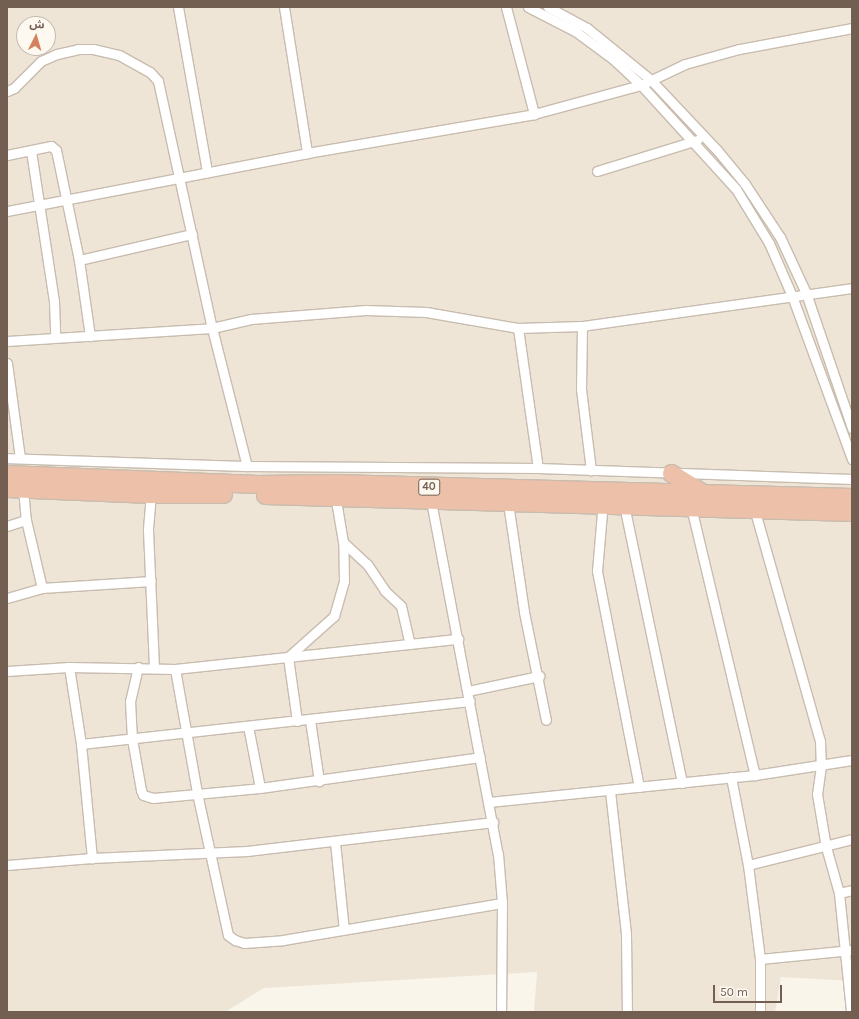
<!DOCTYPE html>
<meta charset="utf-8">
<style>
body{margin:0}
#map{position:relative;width:859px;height:1019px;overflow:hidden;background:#faf5ea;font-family:Karla,"Noto Sans Arabic",sans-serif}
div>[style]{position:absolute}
.residential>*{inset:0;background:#eee5d7}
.roads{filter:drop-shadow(1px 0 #c8bcaf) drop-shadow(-1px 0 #c8bcaf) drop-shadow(0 1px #c8bcaf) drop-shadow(0 -1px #c8bcaf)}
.street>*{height:9px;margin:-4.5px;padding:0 4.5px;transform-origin:4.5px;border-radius:4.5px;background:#fff}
.highway>*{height:17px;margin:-8.5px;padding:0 8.5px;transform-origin:8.5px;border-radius:8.5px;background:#ecc0a9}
span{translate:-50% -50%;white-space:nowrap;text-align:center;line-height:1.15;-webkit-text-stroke:3px #fdf9f1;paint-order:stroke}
.shield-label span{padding:1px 3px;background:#fdf9f1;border:1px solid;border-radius:3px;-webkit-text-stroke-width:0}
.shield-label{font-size:11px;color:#725f51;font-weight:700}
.frame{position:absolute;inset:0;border:8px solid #725f51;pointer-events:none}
.north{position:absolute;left:16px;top:16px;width:40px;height:40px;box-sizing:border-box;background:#fdf9f1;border:1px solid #c5bbb1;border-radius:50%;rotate:5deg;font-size:11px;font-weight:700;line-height:16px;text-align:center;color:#725f51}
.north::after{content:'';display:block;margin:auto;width:14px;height:18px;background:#d4835f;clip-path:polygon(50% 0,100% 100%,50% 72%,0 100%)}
.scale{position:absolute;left:713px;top:985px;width:69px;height:18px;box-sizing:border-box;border:2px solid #725f51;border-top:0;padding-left:5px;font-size:12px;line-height:14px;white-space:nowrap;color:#725f51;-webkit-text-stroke:3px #fdf9f1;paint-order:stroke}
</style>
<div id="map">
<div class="residential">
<i style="clip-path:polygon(evenodd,7px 7px,852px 7px,852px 981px,781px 977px,775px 1012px,534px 1012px,537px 972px,264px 988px,225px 1012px,7px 1012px,7px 7px,24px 24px,48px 24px,48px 48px,24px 48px,24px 24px)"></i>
</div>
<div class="roads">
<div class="street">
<i style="left:178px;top:7px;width:168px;rotate:80deg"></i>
<i style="left:284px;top:7px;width:148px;rotate:81deg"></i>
<i style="left:506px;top:7px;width:111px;rotate:75.3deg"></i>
<i style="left:528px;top:7px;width:53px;rotate:27.1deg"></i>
<i style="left:575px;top:31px;width:47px;rotate:36.4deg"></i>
<i style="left:613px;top:59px;width:38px;rotate:43deg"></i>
<i style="left:641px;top:85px;width:141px;rotate:47.6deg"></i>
<i style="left:736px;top:189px;width:63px;rotate:58.6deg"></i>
<i style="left:769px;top:243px;width:58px;rotate:66.5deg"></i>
<i style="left:792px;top:296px;width:174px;rotate:69.8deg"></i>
<i style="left:548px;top:7px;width:44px;rotate:28.3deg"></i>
<i style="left:587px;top:28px;width:82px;rotate:39.1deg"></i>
<i style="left:651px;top:80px;width:96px;rotate:46.7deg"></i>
<i style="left:717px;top:150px;width:44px;rotate:50.5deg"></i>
<i style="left:745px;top:184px;width:64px;rotate:56.6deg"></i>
<i style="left:780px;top:237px;width:62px;rotate:65.1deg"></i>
<i style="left:806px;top:293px;width:143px;rotate:71.2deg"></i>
<i style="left:7px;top:91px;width:8px;rotate:-23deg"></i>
<i style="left:14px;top:88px;width:38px;rotate:-45deg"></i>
<i style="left:41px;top:61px;width:17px;rotate:-24deg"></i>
<i style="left:57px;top:54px;width:22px;rotate:-13deg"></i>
<i style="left:78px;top:49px;width:15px"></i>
<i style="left:93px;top:49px;width:27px;rotate:13deg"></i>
<i style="left:119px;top:55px;width:35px;rotate:29deg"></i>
<i style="left:150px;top:72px;width:12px;rotate:48deg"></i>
<i style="left:158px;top:81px;width:253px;rotate:77.7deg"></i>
<i style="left:212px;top:328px;width:142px;rotate:75.8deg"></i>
<i style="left:247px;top:466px;width:240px;rotate:-178.1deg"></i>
<i style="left:31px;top:151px;width:152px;rotate:81.3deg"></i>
<i style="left:54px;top:301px;width:36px;rotate:88deg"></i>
<i style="left:7px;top:155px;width:45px;rotate:-11.6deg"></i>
<i style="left:51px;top:146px;width:6px;rotate:39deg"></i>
<i style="left:56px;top:150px;width:112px;rotate:78.2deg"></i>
<i style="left:79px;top:260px;width:77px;rotate:81.8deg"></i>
<i style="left:597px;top:171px;width:105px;rotate:-17.2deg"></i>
<i style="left:7px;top:211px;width:306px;rotate:-10.9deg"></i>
<i style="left:307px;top:153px;width:230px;rotate:-9.7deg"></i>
<i style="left:534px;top:114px;width:111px;rotate:-15.2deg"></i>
<i style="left:641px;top:85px;width:49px;rotate:-25.5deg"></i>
<i style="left:685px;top:64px;width:56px;rotate:-15.5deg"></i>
<i style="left:739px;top:49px;width:115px;rotate:-10.5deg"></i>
<i style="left:79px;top:260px;width:116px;rotate:-13deg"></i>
<i style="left:582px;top:326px;width:63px;rotate:90.9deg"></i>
<i style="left:581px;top:389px;width:82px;rotate:83deg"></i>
<i style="left:518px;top:328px;width:141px;rotate:81.9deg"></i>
<i style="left:538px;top:468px;width:314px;rotate:2deg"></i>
<i style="left:7px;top:341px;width:205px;rotate:-3.6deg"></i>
<i style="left:212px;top:328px;width:40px;rotate:-13deg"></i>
<i style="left:251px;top:319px;width:115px;rotate:-4.5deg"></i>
<i style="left:366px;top:310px;width:60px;rotate:1.9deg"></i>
<i style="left:426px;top:312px;width:93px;rotate:9.9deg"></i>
<i style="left:518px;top:328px;width:64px;rotate:-1.8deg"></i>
<i style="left:582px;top:326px;width:273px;rotate:-8deg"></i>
<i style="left:7px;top:363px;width:96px;rotate:82.2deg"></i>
<i style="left:247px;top:466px;width:291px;rotate:0.4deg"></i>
<i style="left:23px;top:488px;width:32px;rotate:85deg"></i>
<i style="left:26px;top:520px;width:70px;rotate:76.8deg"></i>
<i style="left:151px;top:494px;width:36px;rotate:95deg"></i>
<i style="left:148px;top:530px;width:137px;rotate:87.5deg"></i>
<i style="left:431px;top:501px;width:359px;rotate:79.3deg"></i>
<i style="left:498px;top:854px;width:49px;rotate:85.3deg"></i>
<i style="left:502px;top:903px;width:109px;rotate:90.5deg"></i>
<i style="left:603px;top:501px;width:70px;rotate:94.9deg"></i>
<i style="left:597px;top:571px;width:220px;rotate:79deg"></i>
<i style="left:508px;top:503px;width:110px;rotate:81.6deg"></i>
<i style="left:524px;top:612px;width:110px;rotate:78.5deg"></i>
<i style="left:624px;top:505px;width:284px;rotate:78.2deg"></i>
<i style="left:691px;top:507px;width:276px;rotate:76.6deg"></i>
<i style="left:754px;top:508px;width:242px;rotate:74.2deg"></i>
<i style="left:820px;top:741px;width:25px;rotate:88deg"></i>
<i style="left:821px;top:766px;width:28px;rotate:98deg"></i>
<i style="left:817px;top:794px;width:54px;rotate:80.4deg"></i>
<i style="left:826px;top:847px;width:48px;rotate:74.2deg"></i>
<i style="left:839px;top:893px;width:120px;rotate:84.2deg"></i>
<i style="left:7px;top:526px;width:20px;rotate:-18deg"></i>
<i style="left:343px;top:542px;width:33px;rotate:43deg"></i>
<i style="left:367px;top:564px;width:32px;rotate:56deg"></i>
<i style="left:385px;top:591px;width:22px;rotate:43deg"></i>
<i style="left:401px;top:606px;width:39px;rotate:77deg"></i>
<i style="left:7px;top:598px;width:36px;rotate:-16deg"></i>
<i style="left:42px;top:588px;width:109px;rotate:-3.7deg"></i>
<i style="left:69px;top:667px;width:78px;rotate:81.1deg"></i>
<i style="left:81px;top:744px;width:115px;rotate:84.5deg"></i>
<i style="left:138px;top:667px;width:35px;rotate:103deg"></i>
<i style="left:130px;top:701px;width:38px;rotate:87deg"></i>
<i style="left:132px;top:739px;width:52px;rotate:80deg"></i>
<i style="left:141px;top:790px;width:5px;rotate:68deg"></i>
<i style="left:143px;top:795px;width:10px;rotate:17deg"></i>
<i style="left:153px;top:798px;width:107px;rotate:-5.3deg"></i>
<i style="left:260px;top:788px;width:222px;rotate:-8deg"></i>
<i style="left:175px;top:669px;width:126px;rotate:79.9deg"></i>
<i style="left:197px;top:793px;width:145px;rotate:77.7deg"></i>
<i style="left:228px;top:935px;width:9px;rotate:36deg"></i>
<i style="left:235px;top:940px;width:9px;rotate:18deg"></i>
<i style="left:244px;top:943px;width:39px;rotate:-4deg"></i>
<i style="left:283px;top:940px;width:222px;rotate:-9.6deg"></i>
<i style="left:7px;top:671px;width:62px;rotate:-3.7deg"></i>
<i style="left:69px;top:667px;width:106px;rotate:1.1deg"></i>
<i style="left:175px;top:669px;width:285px;rotate:-6.1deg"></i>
<i style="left:468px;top:691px;width:73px;rotate:-11.9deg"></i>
<i style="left:310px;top:720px;width:62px;rotate:81.6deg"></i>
<i style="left:297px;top:721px;width:65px;rotate:-98deg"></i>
<i style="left:288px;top:657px;width:62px;rotate:-41.7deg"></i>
<i style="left:334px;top:616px;width:36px;rotate:-74deg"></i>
<i style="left:344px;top:581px;width:39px;rotate:-91deg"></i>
<i style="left:343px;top:542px;width:49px;rotate:-99.5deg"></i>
<i style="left:248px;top:726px;width:63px;rotate:79deg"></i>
<i style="left:81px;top:744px;width:391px;rotate:-6.3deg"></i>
<i style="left:731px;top:777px;width:90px;rotate:79.1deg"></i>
<i style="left:748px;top:865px;width:95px;rotate:82.7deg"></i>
<i style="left:760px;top:959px;width:92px;rotate:-5.6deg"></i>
<i style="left:610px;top:791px;width:144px;rotate:83.6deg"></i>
<i style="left:626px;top:934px;width:78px;rotate:89.3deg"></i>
<i style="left:489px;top:802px;width:267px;rotate:-5.8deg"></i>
<i style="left:755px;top:775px;width:98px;rotate:-8.8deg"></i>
<i style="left:335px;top:842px;width:88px;rotate:84.2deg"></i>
<i style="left:7px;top:865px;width:85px;rotate:-4.7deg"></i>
<i style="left:92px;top:858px;width:155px;rotate:-2.6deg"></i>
<i style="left:247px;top:851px;width:248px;rotate:-6.7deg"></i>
<i style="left:748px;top:865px;width:107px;rotate:-14deg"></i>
<i style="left:839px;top:893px;width:13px;rotate:-13deg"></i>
<i style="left:760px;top:1012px;width:53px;rotate:-90deg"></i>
</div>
<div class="highway">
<i style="left:671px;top:473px;width:36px;rotate:32deg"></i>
<i style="left:7px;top:474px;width:251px;rotate:2.3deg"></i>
<i style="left:258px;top:484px;width:77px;rotate:-0.7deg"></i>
<i style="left:335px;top:483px;width:517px;rotate:1.55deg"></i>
<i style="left:7px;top:488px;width:144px;rotate:2.4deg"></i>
<i style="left:151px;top:494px;width:72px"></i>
<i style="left:265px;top:495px;width:587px;rotate:1.66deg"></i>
</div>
</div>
<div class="shield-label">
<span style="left:429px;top:487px">40</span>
</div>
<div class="frame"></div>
<div class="north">ش</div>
<div class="scale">50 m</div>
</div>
